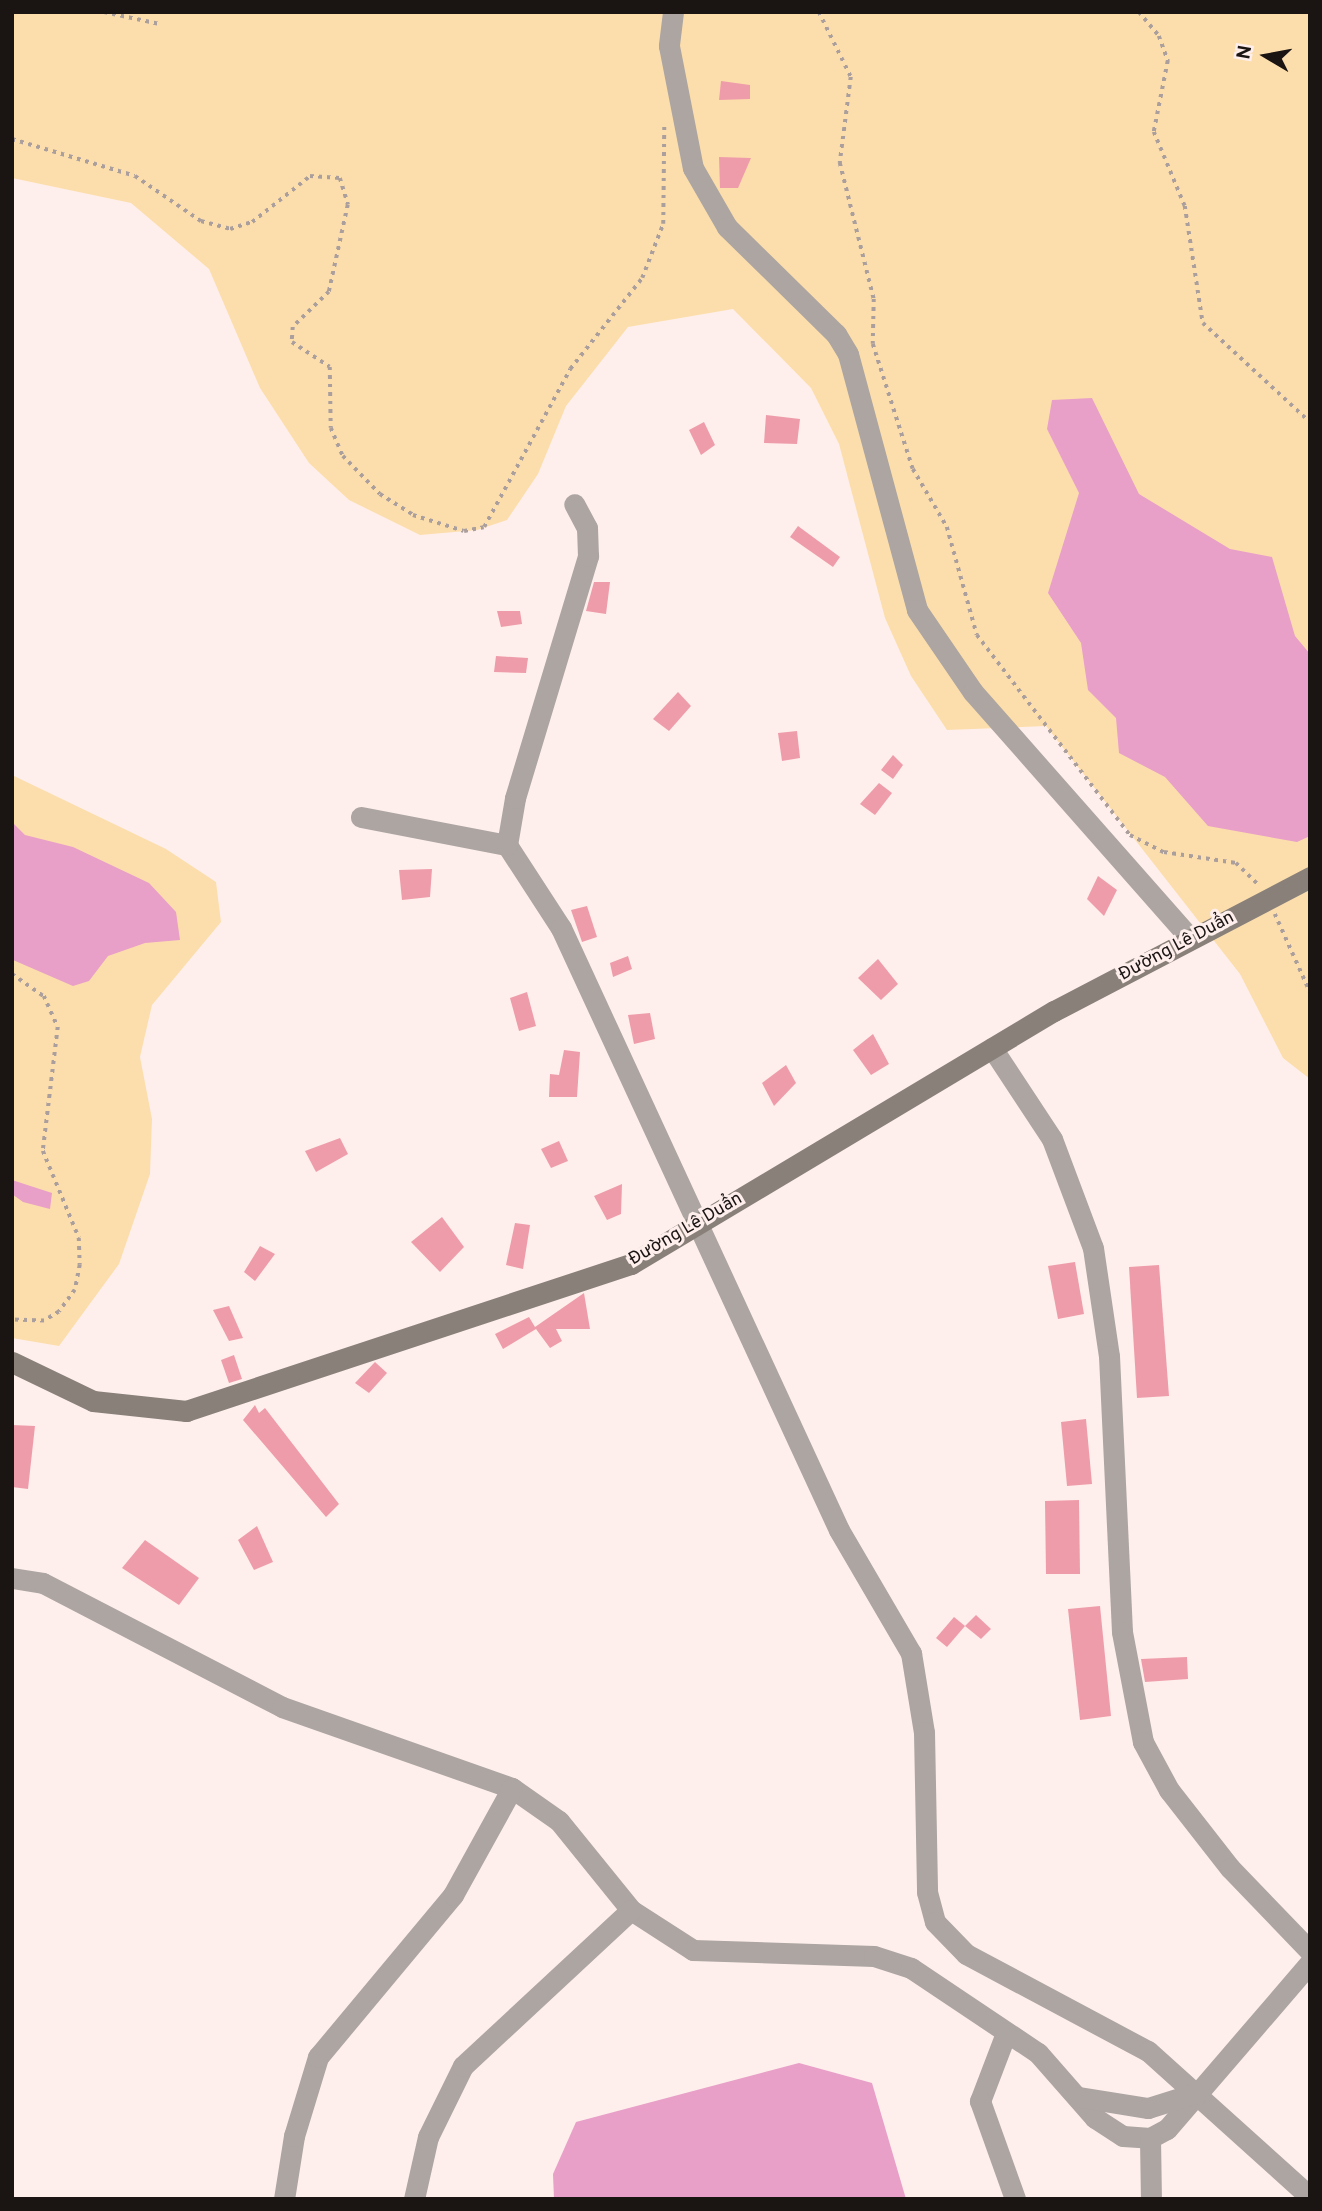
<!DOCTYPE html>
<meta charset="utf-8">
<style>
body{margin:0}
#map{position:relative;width:1322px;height:2211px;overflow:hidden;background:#feefec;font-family:Overpass,sans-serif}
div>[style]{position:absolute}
.green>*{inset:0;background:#fcdead}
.water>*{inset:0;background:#e89fc8}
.building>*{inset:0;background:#ef9caa}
.path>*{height:3.5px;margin-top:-1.75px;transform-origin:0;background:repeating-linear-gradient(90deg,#ab9f9d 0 3.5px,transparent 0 8.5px)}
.minor>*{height:21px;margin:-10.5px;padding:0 10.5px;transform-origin:10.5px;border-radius:10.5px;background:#aca5a1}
.secondary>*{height:21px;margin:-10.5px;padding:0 10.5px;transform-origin:10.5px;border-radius:10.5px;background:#89807a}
span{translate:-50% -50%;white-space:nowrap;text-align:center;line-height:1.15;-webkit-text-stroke:6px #feefec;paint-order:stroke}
.street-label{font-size:18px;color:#1a1413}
.frame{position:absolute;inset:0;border:14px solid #1a1413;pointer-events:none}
.north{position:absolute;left:1231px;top:21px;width:70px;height:70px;-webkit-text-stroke:5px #feefec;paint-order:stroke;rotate:280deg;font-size:19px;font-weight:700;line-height:28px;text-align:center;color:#1a1413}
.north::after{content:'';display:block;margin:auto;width:24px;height:32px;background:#1a1413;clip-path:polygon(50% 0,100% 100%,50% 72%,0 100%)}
</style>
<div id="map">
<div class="green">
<i style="clip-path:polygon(12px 12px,1310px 12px,1310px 1079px,1283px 1058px,1240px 974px,1046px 726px,947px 730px,911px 676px,885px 618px,839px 444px,811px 388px,733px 309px,628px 327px,566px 406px,538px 474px,507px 520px,477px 530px,420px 535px,349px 500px,309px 463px,260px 388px,209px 269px,131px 203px,12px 178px)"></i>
<i style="clip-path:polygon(12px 775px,166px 849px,216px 882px,221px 922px,152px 1005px,140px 1057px,152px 1119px,150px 1174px,119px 1264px,59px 1346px,12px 1338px)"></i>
</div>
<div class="water">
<i style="clip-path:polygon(1092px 398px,1139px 494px,1230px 549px,1272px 557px,1295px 636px,1310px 654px,1310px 836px,1297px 842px,1208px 826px,1165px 777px,1119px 753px,1116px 718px,1088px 690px,1081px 643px,1048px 593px,1079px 493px,1047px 429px,1052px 400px)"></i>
<i style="clip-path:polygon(12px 822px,25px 835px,73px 847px,149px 883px,176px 912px,180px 940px,145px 943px,108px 956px,89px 981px,73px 986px,13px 960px)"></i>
<i style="clip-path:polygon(12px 1180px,52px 1193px,50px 1209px,23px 1202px,12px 1194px)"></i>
<i style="clip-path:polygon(799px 2063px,872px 2083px,906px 2199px,554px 2199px,553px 2174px,576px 2122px)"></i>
</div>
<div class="building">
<i style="clip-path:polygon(721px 81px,750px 85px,750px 99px,719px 100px)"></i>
<i style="clip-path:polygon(719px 157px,751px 158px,738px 188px,720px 188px)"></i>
<i style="clip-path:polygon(766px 415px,800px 419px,797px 444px,764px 443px)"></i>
<i style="clip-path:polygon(704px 422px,715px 445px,701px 455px,689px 430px)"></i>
<i style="clip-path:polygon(798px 526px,840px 557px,833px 567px,790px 537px)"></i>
<i style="clip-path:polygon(594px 582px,610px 582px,606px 614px,586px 611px)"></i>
<i style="clip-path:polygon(497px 611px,520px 611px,522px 624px,501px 627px)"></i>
<i style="clip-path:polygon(496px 656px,528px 658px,526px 673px,494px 672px)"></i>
<i style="clip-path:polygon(678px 692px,691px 706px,669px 731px,653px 719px)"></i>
<i style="clip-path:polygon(797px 731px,800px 758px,782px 761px,778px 733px)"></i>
<i style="clip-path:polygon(893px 755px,903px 765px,893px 779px,881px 770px)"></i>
<i style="clip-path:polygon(879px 783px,892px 793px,875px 815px,860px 804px)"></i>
<i style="clip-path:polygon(432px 869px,430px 897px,402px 900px,399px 870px)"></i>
<i style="clip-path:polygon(1098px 876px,1117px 890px,1104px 916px,1087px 899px)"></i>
<i style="clip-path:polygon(587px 906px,597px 937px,582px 942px,571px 910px)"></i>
<i style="clip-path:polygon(628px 956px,632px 969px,613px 977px,610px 963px)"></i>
<i style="clip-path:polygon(878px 959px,898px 984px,881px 1000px,858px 978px)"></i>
<i style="clip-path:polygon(527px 992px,536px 1026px,519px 1031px,510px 998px)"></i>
<i style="clip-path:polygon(650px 1013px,655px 1039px,634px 1044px,628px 1015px)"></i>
<i style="clip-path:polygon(873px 1034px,889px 1064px,871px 1075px,853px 1050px)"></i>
<i style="clip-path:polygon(564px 1050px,580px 1052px,577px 1097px,549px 1097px,550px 1074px,559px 1075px)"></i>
<i style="clip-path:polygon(786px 1065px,796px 1083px,774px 1106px,762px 1083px)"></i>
<i style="clip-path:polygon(340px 1138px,348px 1154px,316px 1172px,305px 1151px)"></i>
<i style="clip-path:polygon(559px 1141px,568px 1161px,551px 1168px,541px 1149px)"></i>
<i style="clip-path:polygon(622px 1184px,621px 1214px,607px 1220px,594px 1196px)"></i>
<i style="clip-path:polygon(442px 1217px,464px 1247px,440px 1272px,411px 1242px)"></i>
<i style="clip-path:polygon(515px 1223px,530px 1225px,523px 1269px,506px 1265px)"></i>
<i style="clip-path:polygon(260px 1246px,275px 1254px,255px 1281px,244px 1272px)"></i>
<i style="clip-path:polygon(1075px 1262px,1084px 1314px,1058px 1319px,1048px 1266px)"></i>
<i style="clip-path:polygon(1159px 1265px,1169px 1396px,1137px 1398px,1129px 1267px)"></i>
<i style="clip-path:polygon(584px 1293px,590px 1329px,556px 1329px,562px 1341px,550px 1348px,536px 1329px,503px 1349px,495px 1334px,529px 1317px,535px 1327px)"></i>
<i style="clip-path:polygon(229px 1306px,243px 1338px,229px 1341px,213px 1310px)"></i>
<i style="clip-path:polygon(234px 1355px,242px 1379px,229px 1383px,221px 1360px)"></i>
<i style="clip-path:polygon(375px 1362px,387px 1373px,369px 1393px,355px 1383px)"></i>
<i style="clip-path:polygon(255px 1405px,259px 1413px,265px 1408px,339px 1504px,326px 1517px,243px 1420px)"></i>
<i style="clip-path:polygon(1086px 1419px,1092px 1484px,1067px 1486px,1061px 1422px)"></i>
<i style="clip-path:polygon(12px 1425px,35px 1426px,28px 1489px,12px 1487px)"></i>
<i style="clip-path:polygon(1079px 1500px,1080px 1574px,1046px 1574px,1045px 1501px)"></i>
<i style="clip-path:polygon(257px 1526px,273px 1562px,254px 1570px,238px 1540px)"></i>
<i style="clip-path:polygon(145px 1540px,199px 1578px,179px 1605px,122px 1568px)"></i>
<i style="clip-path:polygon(1100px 1606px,1111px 1716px,1080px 1720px,1068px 1609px)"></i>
<i style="clip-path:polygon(976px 1615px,991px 1629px,981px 1639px,965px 1626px)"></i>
<i style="clip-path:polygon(954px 1617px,965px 1626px,947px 1647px,936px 1638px)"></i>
<i style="clip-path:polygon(1187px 1657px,1188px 1679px,1145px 1682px,1141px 1659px)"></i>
</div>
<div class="path">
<i style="left:104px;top:12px;width:57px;rotate:12.1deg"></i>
<i style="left:819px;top:12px;width:72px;rotate:63.8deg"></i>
<i style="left:851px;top:77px;width:87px;rotate:97.3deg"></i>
<i style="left:840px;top:163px;width:140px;rotate:76deg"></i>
<i style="left:874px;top:299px;width:45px;rotate:91.3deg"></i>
<i style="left:873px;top:344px;width:131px;rotate:72.3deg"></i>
<i style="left:913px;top:469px;width:67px;rotate:59.6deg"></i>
<i style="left:947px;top:527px;width:112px;rotate:74.5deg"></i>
<i style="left:977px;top:635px;width:252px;rotate:52.6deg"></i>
<i style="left:1130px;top:835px;width:38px;rotate:27deg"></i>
<i style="left:1164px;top:852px;width:73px;rotate:8.7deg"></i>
<i style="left:1236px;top:863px;width:29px;rotate:44deg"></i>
<i style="left:1139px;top:12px;width:31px;rotate:50deg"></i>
<i style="left:1159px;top:36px;width:27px;rotate:70deg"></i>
<i style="left:1168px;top:61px;width:72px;rotate:101.2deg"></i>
<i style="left:1154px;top:132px;width:80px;rotate:67.3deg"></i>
<i style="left:1185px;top:206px;width:118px;rotate:81.3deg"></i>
<i style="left:1203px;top:323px;width:146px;rotate:42.8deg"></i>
<i style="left:12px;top:139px;width:128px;rotate:16.7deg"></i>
<i style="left:135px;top:176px;width:80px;rotate:34.3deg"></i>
<i style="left:201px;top:221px;width:30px;rotate:15deg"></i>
<i style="left:230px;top:229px;width:23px;rotate:-18deg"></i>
<i style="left:252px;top:222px;width:74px;rotate:-38.4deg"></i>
<i style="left:310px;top:176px;width:30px;rotate:4deg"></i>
<i style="left:340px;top:178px;width:28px;rotate:73deg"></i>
<i style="left:348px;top:205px;width:89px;rotate:102.3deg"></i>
<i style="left:329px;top:292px;width:50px;rotate:135.8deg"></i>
<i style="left:293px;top:327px;width:15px;rotate:94deg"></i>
<i style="left:292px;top:342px;width:45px;rotate:33.3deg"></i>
<i style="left:330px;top:367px;width:61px;rotate:89.1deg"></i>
<i style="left:331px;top:428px;width:30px;rotate:67deg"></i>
<i style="left:343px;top:456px;width:53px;rotate:45.8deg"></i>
<i style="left:380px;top:494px;width:39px;rotate:32deg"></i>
<i style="left:413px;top:515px;width:53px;rotate:17.4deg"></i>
<i style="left:464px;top:531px;width:20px;rotate:-11deg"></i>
<i style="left:484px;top:527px;width:180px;rotate:-61.4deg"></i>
<i style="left:570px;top:369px;width:116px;rotate:-51.6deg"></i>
<i style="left:642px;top:278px;width:58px;rotate:-68.7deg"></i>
<i style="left:663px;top:224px;width:98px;rotate:-89.4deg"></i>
<i style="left:1275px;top:914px;width:85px;rotate:65.8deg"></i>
<i style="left:12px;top:974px;width:39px;rotate:35deg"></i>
<i style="left:44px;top:996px;width:34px;rotate:66deg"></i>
<i style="left:58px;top:1027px;width:125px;rotate:96.9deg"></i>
<i style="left:43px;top:1151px;width:94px;rotate:67.5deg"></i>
<i style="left:79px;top:1238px;width:27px;rotate:88deg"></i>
<i style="left:80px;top:1265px;width:25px;rotate:101deg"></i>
<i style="left:75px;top:1290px;width:27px;rotate:126deg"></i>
<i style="left:59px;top:1312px;width:17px;rotate:149deg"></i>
<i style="left:44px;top:1321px;width:32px;rotate:-178deg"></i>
</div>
<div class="minor">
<i style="left:673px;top:12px;width:34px;rotate:97deg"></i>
<i style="left:669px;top:46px;width:124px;rotate:78.9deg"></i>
<i style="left:693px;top:168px;width:68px;rotate:60deg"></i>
<i style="left:727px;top:227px;width:153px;rotate:44.5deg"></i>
<i style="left:836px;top:334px;width:23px;rotate:59deg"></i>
<i style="left:848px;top:354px;width:265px;rotate:74.9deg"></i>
<i style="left:917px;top:610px;width:99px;rotate:55.7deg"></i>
<i style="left:973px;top:692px;width:329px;rotate:48.6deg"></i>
<i style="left:361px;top:817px;width:149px;rotate:10.9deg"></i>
<i style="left:507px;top:845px;width:99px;rotate:57deg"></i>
<i style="left:561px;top:928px;width:663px;rotate:65.21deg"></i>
<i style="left:839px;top:1530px;width:143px;rotate:59.7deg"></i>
<i style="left:911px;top:1653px;width:80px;rotate:80.7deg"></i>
<i style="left:924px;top:1732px;width:160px;rotate:88.9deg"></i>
<i style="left:927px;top:1892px;width:31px;rotate:75deg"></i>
<i style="left:935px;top:1922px;width:45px;rotate:45.9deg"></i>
<i style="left:966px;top:1954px;width:206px;rotate:28.1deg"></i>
<i style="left:1148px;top:2051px;width:218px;rotate:42deg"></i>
<i style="left:507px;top:845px;width:48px;rotate:-80.3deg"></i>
<i style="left:515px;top:798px;width:253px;rotate:-73.2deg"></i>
<i style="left:588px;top:556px;width:28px;rotate:-92deg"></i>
<i style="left:587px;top:528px;width:27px;rotate:-118deg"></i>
<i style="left:992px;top:1048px;width:109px;rotate:56.6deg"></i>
<i style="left:1052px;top:1139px;width:116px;rotate:69.4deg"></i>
<i style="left:1093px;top:1248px;width:109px;rotate:81.6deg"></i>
<i style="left:1109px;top:1356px;width:276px;rotate:87.3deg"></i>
<i style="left:1122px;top:1632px;width:112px;rotate:79.2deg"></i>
<i style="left:1143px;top:1742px;width:55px;rotate:61.6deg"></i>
<i style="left:1169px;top:1790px;width:99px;rotate:52deg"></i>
<i style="left:1230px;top:1868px;width:115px;rotate:46.1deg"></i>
<i style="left:12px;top:1578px;width:31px;rotate:9deg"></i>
<i style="left:43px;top:1583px;width:269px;rotate:27.4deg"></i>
<i style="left:282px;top:1707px;width:244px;rotate:19.4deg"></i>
<i style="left:512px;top:1788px;width:57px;rotate:35.1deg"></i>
<i style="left:559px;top:1821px;width:114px;rotate:51deg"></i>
<i style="left:631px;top:1910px;width:74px;rotate:32.8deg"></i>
<i style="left:693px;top:1950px;width:181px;rotate:1.9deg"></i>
<i style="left:874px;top:1956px;width:39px;rotate:18deg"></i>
<i style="left:911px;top:1968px;width:153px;rotate:33.8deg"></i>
<i style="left:1038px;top:2053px;width:86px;rotate:48.8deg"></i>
<i style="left:1095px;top:2118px;width:33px;rotate:33deg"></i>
<i style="left:1123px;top:2136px;width:27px;rotate:4deg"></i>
<i style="left:1150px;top:2138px;width:19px;rotate:-28deg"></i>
<i style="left:1167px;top:2129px;width:219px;rotate:-49.3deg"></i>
<i style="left:1006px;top:2033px;width:73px;rotate:110.9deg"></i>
<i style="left:980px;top:2101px;width:104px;rotate:70.3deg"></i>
<i style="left:1079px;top:2097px;width:70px;rotate:9.1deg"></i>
<i style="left:1148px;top:2108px;width:50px;rotate:-17.4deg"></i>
<i style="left:1150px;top:2138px;width:61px;rotate:89.1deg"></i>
<i style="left:284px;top:2199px;width:64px;rotate:-81deg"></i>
<i style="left:294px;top:2136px;width:83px;rotate:-73.1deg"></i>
<i style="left:318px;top:2057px;width:211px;rotate:-50.2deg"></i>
<i style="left:453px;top:1895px;width:122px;rotate:-61.1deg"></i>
<i style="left:414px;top:2199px;width:64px;rotate:-77.3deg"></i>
<i style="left:428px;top:2137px;width:79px;rotate:-63.8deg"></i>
<i style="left:463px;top:2066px;width:229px;rotate:-42.9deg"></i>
</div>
<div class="secondary">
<i style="left:12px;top:1362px;width:90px;rotate:25.7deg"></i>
<i style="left:93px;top:1401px;width:94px;rotate:6.1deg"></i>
<i style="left:186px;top:1411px;width:469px;rotate:-18.3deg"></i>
<i style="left:631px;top:1264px;width:493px;rotate:-30.9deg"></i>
<i style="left:1054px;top:1011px;width:289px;rotate:-27.6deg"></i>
</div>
<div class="street-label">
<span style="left:1177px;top:947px;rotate:-28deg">Đường Lê Duẩn</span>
<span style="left:686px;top:1230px;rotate:-30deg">Đường Lê Duẩn</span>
</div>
<div class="frame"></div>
<div class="north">N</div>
</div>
